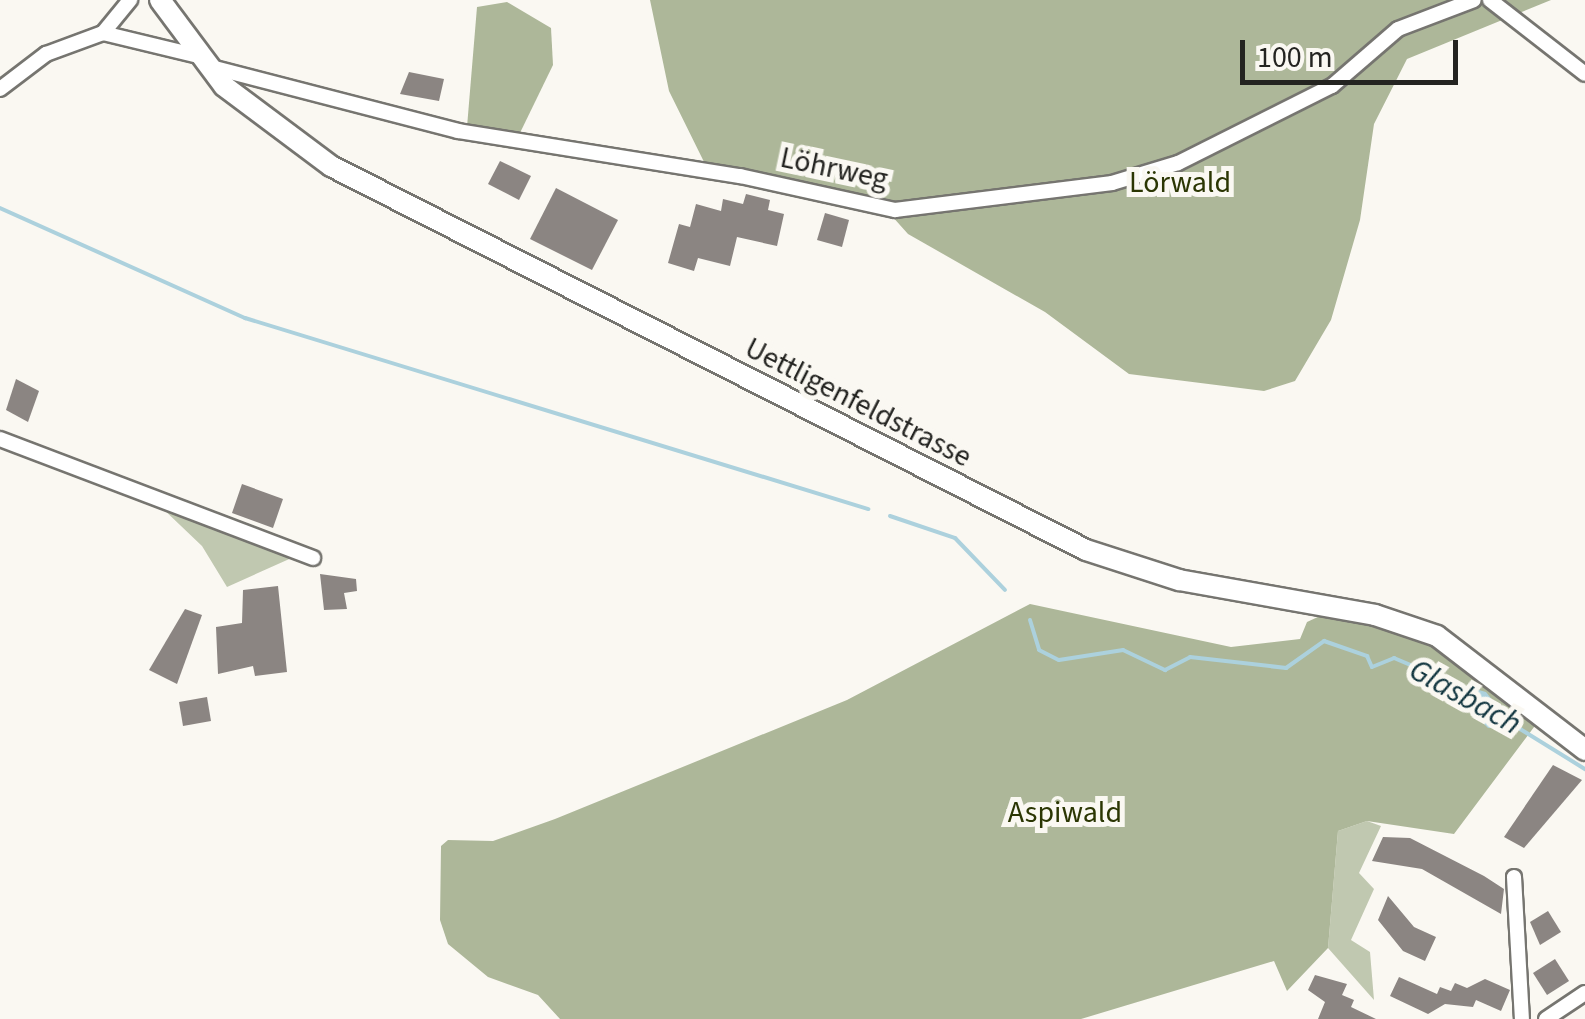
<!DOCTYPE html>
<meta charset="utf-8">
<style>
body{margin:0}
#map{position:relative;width:1585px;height:1019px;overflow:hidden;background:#faf8f2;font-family:"Source Sans 3",sans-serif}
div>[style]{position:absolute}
.green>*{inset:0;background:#c0c8b0}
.forest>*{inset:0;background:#adb799}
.water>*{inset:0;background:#acd1dd}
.stream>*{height:4px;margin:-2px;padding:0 2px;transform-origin:2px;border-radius:2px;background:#acd1dd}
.building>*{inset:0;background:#8b8582}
.roads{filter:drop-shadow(2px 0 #767570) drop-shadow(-2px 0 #767570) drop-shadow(0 2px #767570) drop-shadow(0 -2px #767570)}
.street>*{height:14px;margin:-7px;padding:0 7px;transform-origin:7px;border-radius:7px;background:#fff}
.secondary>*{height:20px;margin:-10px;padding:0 10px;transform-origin:10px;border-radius:10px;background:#fff}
span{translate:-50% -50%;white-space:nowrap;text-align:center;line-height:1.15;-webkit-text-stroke:10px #faf8f2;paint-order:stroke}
.street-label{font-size:30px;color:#242421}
.park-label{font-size:30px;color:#2b3603}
.water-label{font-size:32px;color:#11353f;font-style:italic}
.scale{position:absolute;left:1240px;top:40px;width:218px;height:45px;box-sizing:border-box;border:5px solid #242421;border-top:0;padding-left:12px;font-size:30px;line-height:35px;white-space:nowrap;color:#242421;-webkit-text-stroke:8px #faf8f2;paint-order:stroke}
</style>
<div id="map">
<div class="green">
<i style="clip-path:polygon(159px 505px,296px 556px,227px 587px,202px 546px)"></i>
<i style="clip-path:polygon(1367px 821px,1381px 826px,1359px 873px,1374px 889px,1351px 940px,1370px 952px,1374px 1000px,1328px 948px,1338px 831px)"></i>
</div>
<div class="forest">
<i style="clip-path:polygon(650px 0,1551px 0,1407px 59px,1374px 124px,1360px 220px,1331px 320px,1295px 381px,1264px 391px,1129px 374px,1045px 312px,908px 234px,891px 215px,707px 168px,669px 91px)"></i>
<i style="clip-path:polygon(507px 2px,551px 28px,553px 65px,518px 137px,467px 127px,477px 7px)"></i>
<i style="clip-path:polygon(1030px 604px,1231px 647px,1300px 639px,1307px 622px,1320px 616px,1390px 626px,1439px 645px,1537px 723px,1454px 834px,1367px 821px,1338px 831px,1328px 948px,1287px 991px,1274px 961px,1081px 1019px,560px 1019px,538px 995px,488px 977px,448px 944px,440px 920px,441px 846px,448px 840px,493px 841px,555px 819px,847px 700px)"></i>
</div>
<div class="water">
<i style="clip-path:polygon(1457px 684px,1486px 692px,1514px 727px,1488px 728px,1458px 698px)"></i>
</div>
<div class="stream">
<i style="left:0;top:208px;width:269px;rotate:24.2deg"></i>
<i style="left:245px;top:318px;width:652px;rotate:17.04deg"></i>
<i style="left:890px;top:516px;width:69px;rotate:18.7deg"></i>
<i style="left:955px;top:538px;width:72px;rotate:46.1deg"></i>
<i style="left:1030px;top:620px;width:31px;rotate:73deg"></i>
<i style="left:1039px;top:650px;width:22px;rotate:27deg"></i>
<i style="left:1059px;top:660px;width:65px;rotate:-8.9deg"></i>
<i style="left:1123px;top:650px;width:47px;rotate:25.5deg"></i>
<i style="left:1165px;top:670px;width:28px;rotate:-27deg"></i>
<i style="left:1190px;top:657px;width:97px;rotate:6.5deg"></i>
<i style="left:1286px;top:668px;width:47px;rotate:-35.4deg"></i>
<i style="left:1324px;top:641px;width:46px;rotate:19.2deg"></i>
<i style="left:1367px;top:656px;width:12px;rotate:66deg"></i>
<i style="left:1372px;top:667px;width:24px;rotate:-22deg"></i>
<i style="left:1394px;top:658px;width:72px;rotate:23deg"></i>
<i style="left:1512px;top:724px;width:86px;rotate:31.7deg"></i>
</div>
<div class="building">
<i style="clip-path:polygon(409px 72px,444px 79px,439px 101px,400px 94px)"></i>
<i style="clip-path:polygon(500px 161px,531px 176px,519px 200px,488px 184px)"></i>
<i style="clip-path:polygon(556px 188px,618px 220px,592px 270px,530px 239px)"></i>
<i style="clip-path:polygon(746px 194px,770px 200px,768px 210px,784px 214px,777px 246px,737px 237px,730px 266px,698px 258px,694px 271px,668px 263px,679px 224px,690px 227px,696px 204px,721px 211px,723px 199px,743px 204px)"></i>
<i style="clip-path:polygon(825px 213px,849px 220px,842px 247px,817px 240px)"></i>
<i style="clip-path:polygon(16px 379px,39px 391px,28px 422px,6px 410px)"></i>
<i style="clip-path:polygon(242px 484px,283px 499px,273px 528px,232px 513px)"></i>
<i style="clip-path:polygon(320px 574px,356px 579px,357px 591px,344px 593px,347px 609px,324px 610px)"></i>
<i style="clip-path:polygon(278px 586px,287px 672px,255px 676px,253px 666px,218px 674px,216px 627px,242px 623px,243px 590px)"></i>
<i style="clip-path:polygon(185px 609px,202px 615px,177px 684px,149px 670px)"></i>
<i style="clip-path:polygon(207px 697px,211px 721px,183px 726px,179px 702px)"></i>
<i style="clip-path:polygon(1553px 765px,1582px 780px,1524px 848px,1504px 837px)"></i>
<i style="clip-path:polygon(1383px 837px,1410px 838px,1484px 876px,1504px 889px,1501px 914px,1422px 869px,1372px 861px)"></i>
<i style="clip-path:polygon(1388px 896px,1414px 927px,1436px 937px,1425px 961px,1403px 951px,1378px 920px)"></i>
<i style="clip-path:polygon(1548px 911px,1561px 932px,1540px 945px,1530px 922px)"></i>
<i style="clip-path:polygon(1555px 959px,1569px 981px,1547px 995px,1533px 973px)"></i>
<i style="clip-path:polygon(1315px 975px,1347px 984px,1342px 995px,1354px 1000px,1351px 1007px,1376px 1019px,1318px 1019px,1325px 1002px,1308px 990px)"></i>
<i style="clip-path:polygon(1399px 977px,1437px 994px,1440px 987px,1451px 991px,1455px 983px,1467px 988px,1485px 979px,1510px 990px,1501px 1011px,1476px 1000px,1473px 1007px,1445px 1004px,1428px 1014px,1390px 996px)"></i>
</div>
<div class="roads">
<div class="street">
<i style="left:1490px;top:0;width:120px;rotate:37.9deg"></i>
<i style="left:103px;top:33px;width:43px;rotate:-50.7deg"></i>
<i style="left:211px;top:67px;width:255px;rotate:14.5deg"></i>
<i style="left:458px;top:131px;width:286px;rotate:9.1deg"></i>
<i style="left:740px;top:176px;width:159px;rotate:12.4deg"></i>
<i style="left:895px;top:210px;width:219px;rotate:-7.1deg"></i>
<i style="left:1112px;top:183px;width:69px;rotate:-16.9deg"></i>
<i style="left:1178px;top:163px;width:172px;rotate:-26.6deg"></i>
<i style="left:1332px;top:86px;width:87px;rotate:-40.8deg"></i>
<i style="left:1398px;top:29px;width:81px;rotate:-20.9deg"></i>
<i style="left:0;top:89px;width:58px;rotate:-37.3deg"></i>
<i style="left:46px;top:54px;width:61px;rotate:-20.2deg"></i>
<i style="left:103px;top:33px;width:98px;rotate:13.6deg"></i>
<i style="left:0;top:439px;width:335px;rotate:20.8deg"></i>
<i style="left:1514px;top:877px;width:142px;rotate:86.8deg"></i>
<i style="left:1546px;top:1019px;width:47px;rotate:-33.7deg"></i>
</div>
<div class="secondary">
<i style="left:160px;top:0;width:107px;rotate:53.3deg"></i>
<i style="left:224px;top:86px;width:134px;rotate:36.8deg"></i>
<i style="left:331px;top:166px;width:847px;rotate:26.96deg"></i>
<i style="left:1086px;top:550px;width:98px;rotate:17.9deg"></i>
<i style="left:1179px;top:580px;width:199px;rotate:10.1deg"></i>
<i style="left:1375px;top:615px;width:65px;rotate:18.7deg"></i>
<i style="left:1437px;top:636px;width:187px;rotate:37.6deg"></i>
</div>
</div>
<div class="street-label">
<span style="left:834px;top:169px;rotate:12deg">Löhrweg</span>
<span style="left:858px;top:403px;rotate:27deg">Uettligenfeldstrasse</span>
</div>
<div class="park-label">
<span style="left:1180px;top:183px">Lörwald</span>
<span style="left:1065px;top:813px">Aspiwald</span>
</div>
<div class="water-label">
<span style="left:1465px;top:697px;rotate:29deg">Glasbach</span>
</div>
<div class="scale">100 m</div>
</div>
